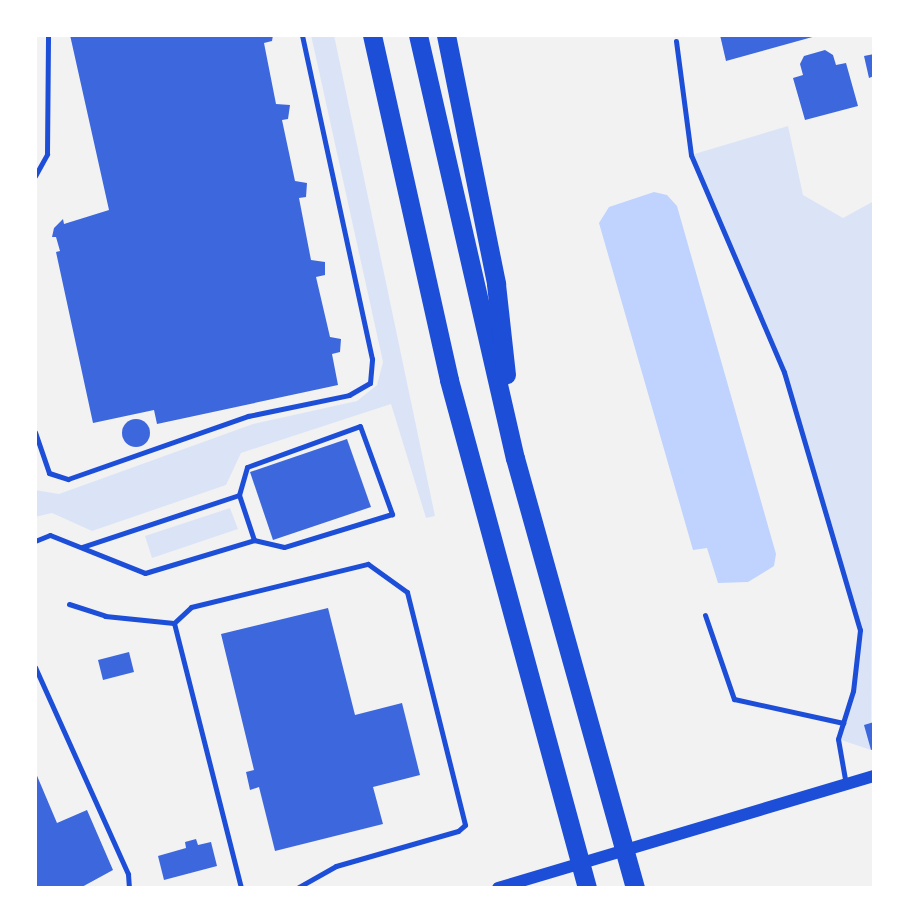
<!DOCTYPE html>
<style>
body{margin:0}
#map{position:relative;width:909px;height:923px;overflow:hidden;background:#f2f2f2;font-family:Cabin,sans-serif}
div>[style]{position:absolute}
.green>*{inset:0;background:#dbe4f7}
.water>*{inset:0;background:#bfd3fe}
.building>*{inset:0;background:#3d67dc}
.round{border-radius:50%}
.service>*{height:5px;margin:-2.5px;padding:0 2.5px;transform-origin:2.5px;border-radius:2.5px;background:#1d4ed8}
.tertiary>*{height:12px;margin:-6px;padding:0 6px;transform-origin:6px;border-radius:6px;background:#1d4ed8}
.motorway>*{height:19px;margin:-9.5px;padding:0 9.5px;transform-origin:9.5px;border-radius:9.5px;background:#1d4ed8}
span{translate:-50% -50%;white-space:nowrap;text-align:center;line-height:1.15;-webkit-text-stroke:6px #fff;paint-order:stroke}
.frame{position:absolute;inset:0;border:37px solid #fff;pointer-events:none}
</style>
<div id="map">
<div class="green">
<i style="clip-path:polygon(311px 35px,334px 35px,435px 516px,426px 518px,391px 404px,241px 453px,226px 485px,92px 531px,52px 513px,35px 517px,35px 490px,59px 494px,253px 424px,357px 401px,377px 385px,383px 362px)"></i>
<i style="clip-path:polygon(788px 126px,803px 195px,843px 218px,874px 201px,871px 750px,838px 739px,853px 691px,860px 630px,784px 372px,691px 155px)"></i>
<i style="clip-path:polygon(230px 508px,238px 529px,152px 558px,145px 536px)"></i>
</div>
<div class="water">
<i style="clip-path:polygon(654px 192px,667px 195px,677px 206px,776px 554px,774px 566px,748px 582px,718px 583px,707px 548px,693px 550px,599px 223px,609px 207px)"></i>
</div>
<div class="building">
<i style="clip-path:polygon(70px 35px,273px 35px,272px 41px,264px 43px,276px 104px,290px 105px,288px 119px,282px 120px,295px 181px,307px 183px,306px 197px,299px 198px,311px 260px,325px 262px,325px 275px,316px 277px,330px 337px,341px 339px,340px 352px,332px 354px,338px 385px,157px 424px,154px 410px,93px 423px,56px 252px,60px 251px,56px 237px,52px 237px,54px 228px,63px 219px,64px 224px,109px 210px)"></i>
<i style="clip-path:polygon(720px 35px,816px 35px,816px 36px,726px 61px)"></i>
<i style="clip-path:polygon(825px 50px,833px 55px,836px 65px,846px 63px,858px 106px,805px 120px,793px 78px,803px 75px,800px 64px,804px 56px)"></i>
<i style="clip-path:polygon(874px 54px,874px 76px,869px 78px,864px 56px)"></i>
<i class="round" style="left:122px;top:419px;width:28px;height:28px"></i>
<i style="clip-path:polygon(347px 439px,371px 507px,273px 540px,250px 472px)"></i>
<i style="clip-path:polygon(328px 608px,355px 715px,402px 703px,420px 775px,373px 787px,383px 824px,275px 851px,259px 787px,250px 790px,246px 772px,254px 770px,221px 634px)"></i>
<i style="clip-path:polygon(129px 652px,134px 672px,103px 680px,98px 660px)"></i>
<i style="clip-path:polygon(874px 722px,874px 749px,871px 750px,864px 725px)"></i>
<i style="clip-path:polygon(35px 771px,57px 823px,87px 810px,113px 870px,80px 888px,35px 888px)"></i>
<i style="clip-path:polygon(196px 839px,198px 845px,211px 842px,217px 866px,164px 880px,158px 856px,186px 848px,185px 842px)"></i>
</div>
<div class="service">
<i style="left:676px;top:41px;width:115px;rotate:82.5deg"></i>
<i style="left:691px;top:155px;width:236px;rotate:66.8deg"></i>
<i style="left:784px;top:372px;width:269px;rotate:73.6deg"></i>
<i style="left:860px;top:630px;width:61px;rotate:96.5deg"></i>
<i style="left:853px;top:691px;width:50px;rotate:107.4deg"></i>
<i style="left:838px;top:739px;width:47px;rotate:80.1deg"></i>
<i style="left:35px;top:176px;width:25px;rotate:-61deg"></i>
<i style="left:47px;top:154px;width:119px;rotate:-89.5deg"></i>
<i style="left:35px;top:432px;width:43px;rotate:71.1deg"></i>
<i style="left:49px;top:473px;width:20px;rotate:18deg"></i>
<i style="left:68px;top:479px;width:191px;rotate:-19.3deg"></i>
<i style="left:248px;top:416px;width:103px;rotate:-11.7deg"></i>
<i style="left:349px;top:395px;width:24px;rotate:-30deg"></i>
<i style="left:370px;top:383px;width:24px;rotate:-85deg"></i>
<i style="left:372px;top:359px;width:331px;rotate:-102.2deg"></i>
<i style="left:239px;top:495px;width:29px;rotate:-74deg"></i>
<i style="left:247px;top:467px;width:120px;rotate:-19.9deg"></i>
<i style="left:360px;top:426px;width:94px;rotate:70deg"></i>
<i style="left:392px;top:514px;width:113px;rotate:163deg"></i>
<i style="left:284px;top:547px;width:31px;rotate:-167deg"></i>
<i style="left:35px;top:541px;width:16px;rotate:-22deg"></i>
<i style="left:50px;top:535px;width:102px;rotate:21.8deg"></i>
<i style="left:145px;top:573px;width:114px;rotate:-16.8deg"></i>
<i style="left:254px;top:540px;width:47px;rotate:-108.4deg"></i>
<i style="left:239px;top:495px;width:165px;rotate:161.7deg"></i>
<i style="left:69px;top:604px;width:38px;rotate:18deg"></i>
<i style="left:105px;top:616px;width:69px;rotate:5.8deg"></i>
<i style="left:174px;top:623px;width:273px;rotate:75.8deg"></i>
<i style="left:705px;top:615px;width:89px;rotate:71deg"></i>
<i style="left:734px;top:699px;width:112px;rotate:12.4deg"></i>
<i style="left:174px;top:623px;width:23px;rotate:-43deg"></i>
<i style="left:191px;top:607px;width:182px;rotate:-13.7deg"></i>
<i style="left:368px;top:564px;width:48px;rotate:35.7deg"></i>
<i style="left:407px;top:592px;width:240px;rotate:76deg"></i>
<i style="left:465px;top:825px;width:9px;rotate:139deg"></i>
<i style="left:458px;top:831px;width:127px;rotate:164deg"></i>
<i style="left:336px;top:866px;width:45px;rotate:150.6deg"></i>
<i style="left:35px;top:667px;width:227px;rotate:65.8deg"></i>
<i style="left:128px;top:874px;width:14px;rotate:86deg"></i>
</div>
<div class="tertiary">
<i style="left:498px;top:888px;width:392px;rotate:-16.6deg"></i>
</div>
<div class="motorway">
<i style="left:372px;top:35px;width:353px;rotate:77.4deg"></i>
<i style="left:449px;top:380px;width:526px;rotate:74.8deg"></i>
<i style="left:418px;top:35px;width:434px;rotate:77.1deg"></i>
<i style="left:515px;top:458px;width:446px;rotate:74.4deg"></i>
<i style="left:446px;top:35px;width:254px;rotate:78.6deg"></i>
<i style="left:496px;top:284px;width:91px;rotate:83.7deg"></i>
</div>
<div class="frame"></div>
</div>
